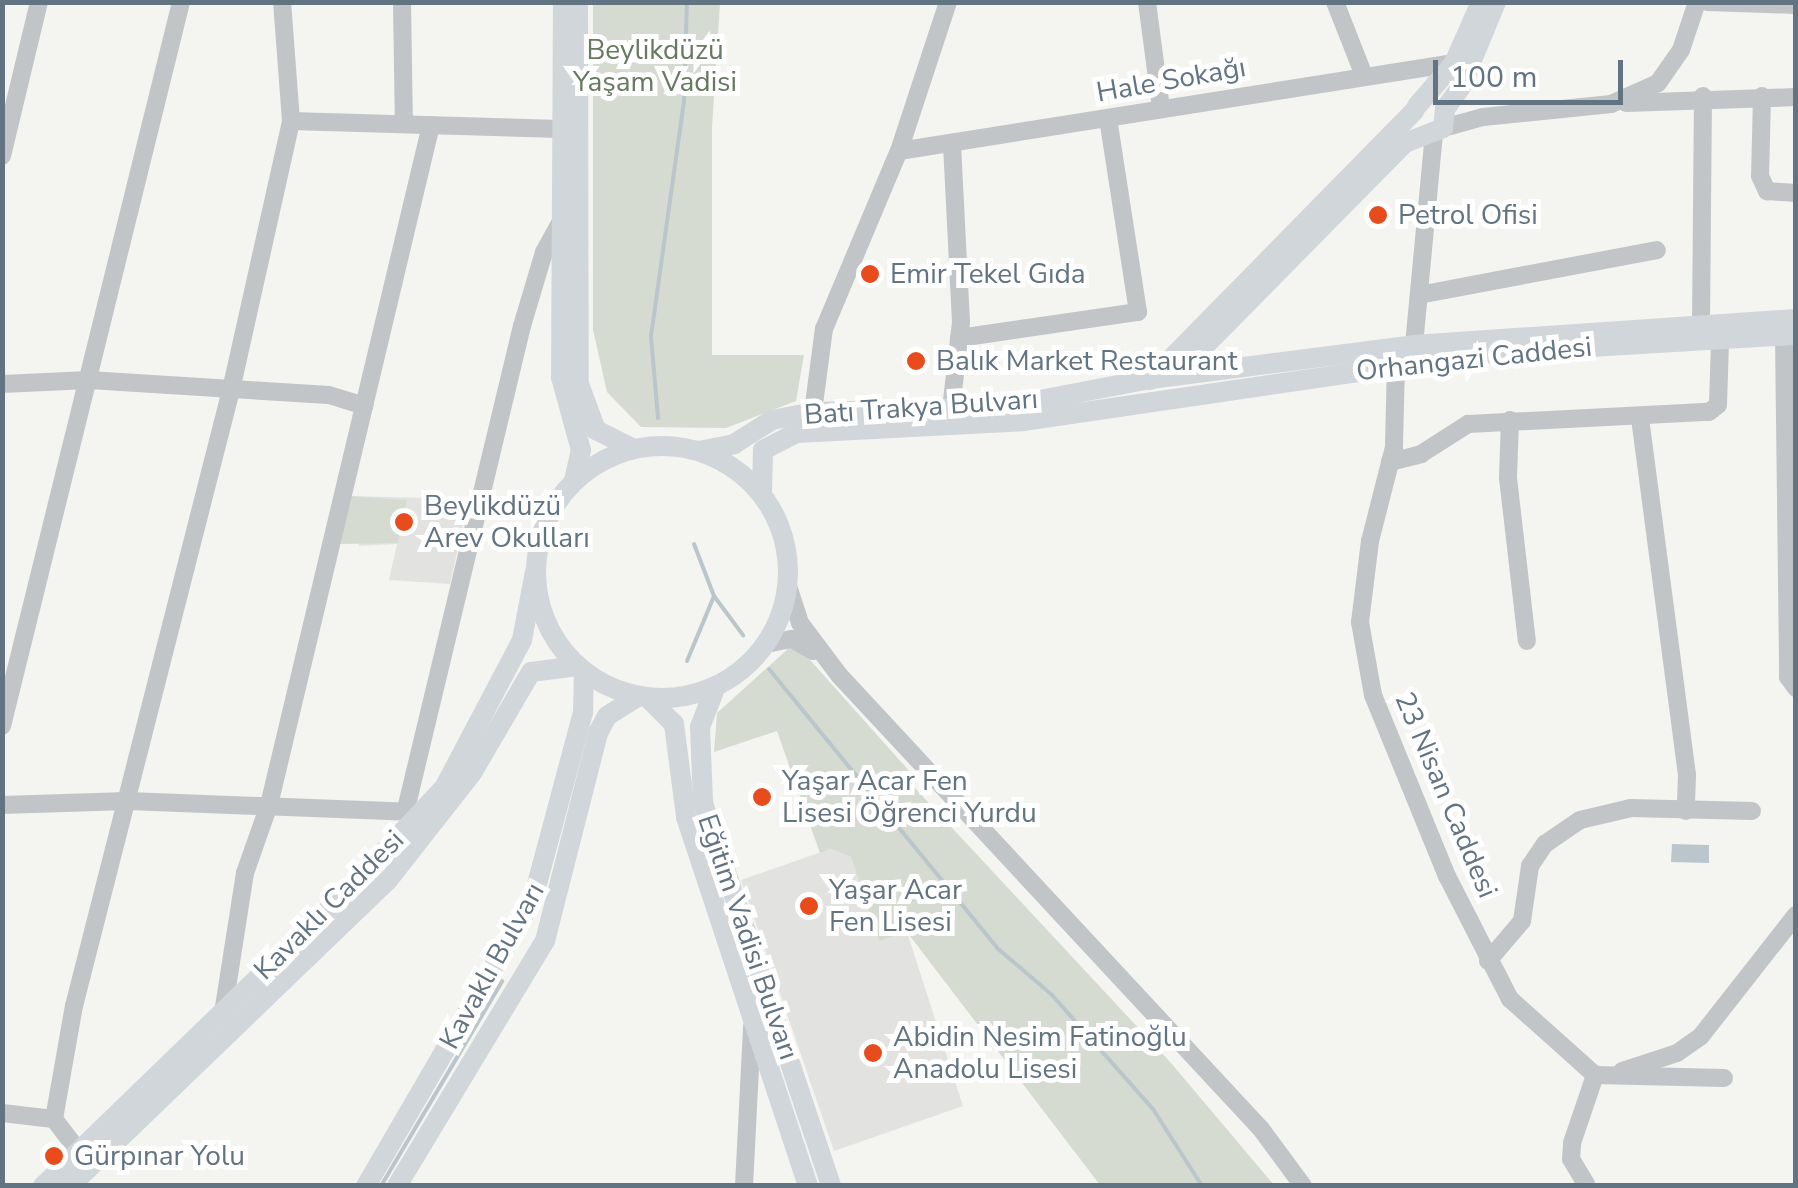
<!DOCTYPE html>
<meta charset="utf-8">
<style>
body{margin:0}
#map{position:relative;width:1798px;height:1188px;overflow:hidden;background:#f4f4f0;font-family:"Nunito Sans",sans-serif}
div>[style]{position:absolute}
.built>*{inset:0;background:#e2e3e1}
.green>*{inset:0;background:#d5dbd1}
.water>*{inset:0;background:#bac6cb}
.stream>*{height:4px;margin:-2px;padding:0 2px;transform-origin:2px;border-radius:2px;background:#bac6cb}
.minor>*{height:18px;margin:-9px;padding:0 9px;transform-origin:9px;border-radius:9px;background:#c1c5c8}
.major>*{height:20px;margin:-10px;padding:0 10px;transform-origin:10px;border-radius:10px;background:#d1d6da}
.major>.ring{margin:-10px;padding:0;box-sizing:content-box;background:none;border:20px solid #d1d6da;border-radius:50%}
.dots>*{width:28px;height:28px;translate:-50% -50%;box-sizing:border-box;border:5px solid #fff;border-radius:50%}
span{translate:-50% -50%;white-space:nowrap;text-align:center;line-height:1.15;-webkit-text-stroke:10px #fff;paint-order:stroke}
.park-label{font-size:28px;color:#667961}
.street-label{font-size:28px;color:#627482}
.poi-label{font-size:28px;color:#627482}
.left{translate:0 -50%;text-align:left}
.frame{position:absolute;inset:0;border:5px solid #627482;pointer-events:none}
.scale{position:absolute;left:1433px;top:60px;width:190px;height:45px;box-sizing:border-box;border:5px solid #627482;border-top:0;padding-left:12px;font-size:30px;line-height:35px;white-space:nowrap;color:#627482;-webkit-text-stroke:8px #fff;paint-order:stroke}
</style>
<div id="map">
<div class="built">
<i style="clip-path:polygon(349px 496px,469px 499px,450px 584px,389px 580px,397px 544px,359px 546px)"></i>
<i style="clip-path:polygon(830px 849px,851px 857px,879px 940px,907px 932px,963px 1106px,834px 1151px,741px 880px)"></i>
</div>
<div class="green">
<i style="clip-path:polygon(593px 3px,720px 3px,712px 127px,712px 355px,804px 355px,796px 401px,726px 428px,641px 427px,607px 392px,593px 330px)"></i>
<i style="clip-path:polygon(349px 496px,407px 500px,398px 543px,339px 544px)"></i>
<i style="clip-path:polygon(789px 648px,802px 651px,911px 773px,914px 787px,1171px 1063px,1274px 1185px,1100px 1185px,907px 932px,879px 941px,851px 857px,830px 849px,820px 853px,777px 731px,714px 752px,717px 713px)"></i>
</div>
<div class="water">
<i style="clip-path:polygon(1672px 844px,1709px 845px,1709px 863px,1671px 862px)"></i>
</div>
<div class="stream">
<i style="left:658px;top:418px;width:82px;rotate:-94.9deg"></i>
<i style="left:651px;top:336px;width:236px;rotate:-82deg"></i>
<i style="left:684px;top:102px;width:100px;rotate:-88.3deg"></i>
<i style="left:694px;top:544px;width:56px;rotate:69deg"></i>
<i style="left:714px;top:596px;width:49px;rotate:53.4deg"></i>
<i style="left:687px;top:661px;width:70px;rotate:-67.4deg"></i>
<i style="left:769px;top:669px;width:360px;rotate:50.7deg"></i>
<i style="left:997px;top:948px;width:72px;rotate:40.5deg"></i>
<i style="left:1052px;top:995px;width:152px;rotate:48.5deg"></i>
<i style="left:1153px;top:1109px;width:91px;rotate:57.5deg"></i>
<i style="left:381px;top:1186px;width:238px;rotate:-59.4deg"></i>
</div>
<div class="minor">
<i style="left:402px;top:2px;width:122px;rotate:89.1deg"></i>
<i style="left:1147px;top:2px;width:108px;rotate:82.5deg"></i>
<i style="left:1335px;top:2px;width:76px;rotate:68.5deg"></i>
<i style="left:1707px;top:2px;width:89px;rotate:1.9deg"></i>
<i style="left:1762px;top:96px;width:80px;rotate:91.4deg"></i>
<i style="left:1760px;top:176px;width:17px;rotate:65deg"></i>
<i style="left:1767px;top:191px;width:29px;rotate:4deg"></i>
<i style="left:1626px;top:103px;width:170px;rotate:-2deg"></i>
<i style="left:291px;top:121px;width:270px;rotate:1.7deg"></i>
<i style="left:1443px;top:128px;width:41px;rotate:-15.4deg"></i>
<i style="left:1483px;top:117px;width:129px;rotate:-5.8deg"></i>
<i style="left:1611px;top:104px;width:51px;rotate:-24.1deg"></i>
<i style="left:1658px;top:83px;width:40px;rotate:-55.1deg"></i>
<i style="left:1681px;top:50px;width:51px;rotate:-71.6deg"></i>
<i style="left:899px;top:151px;width:562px;rotate:-9.01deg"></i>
<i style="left:2px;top:156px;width:158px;rotate:-76.5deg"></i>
<i style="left:1419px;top:295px;width:242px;rotate:-10.7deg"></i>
<i style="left:1701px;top:324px;width:228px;rotate:-89.5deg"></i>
<i style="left:1784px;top:336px;width:341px;rotate:89.3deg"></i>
<i style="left:1788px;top:677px;width:14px;rotate:54deg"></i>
<i style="left:959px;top:338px;width:181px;rotate:-8.3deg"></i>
<i style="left:1138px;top:312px;width:195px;rotate:-98.8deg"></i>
<i style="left:1414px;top:345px;width:212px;rotate:-84.6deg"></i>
<i style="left:1396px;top:364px;width:83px;rotate:91.4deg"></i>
<i style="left:1394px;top:447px;width:97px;rotate:104.3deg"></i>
<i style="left:1370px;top:541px;width:82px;rotate:97deg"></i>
<i style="left:1360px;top:622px;width:74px;rotate:79.9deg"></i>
<i style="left:1373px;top:695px;width:196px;rotate:67.8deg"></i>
<i style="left:1447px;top:876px;width:138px;rotate:62.9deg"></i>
<i style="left:1510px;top:999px;width:114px;rotate:41.8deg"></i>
<i style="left:1595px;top:1075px;width:129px;rotate:1.3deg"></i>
<i style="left:2px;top:384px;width:87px;rotate:-2.6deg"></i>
<i style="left:89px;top:380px;width:240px;rotate:3.6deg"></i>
<i style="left:329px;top:395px;width:37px;rotate:17deg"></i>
<i style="left:951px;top:409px;width:88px;rotate:-83.4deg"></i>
<i style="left:961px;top:322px;width:176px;rotate:-92.9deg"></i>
<i style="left:813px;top:412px;width:84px;rotate:-82.5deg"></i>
<i style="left:824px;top:329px;width:193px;rotate:-67.2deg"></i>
<i style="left:899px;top:151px;width:157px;rotate:-71.8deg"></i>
<i style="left:1640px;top:418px;width:360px;rotate:82.5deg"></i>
<i style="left:1687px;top:775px;width:36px;rotate:92deg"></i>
<i style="left:1510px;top:420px;width:58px;rotate:92deg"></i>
<i style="left:1508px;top:478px;width:164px;rotate:83.4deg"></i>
<i style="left:1390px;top:462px;width:32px;rotate:-14deg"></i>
<i style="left:1421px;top:454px;width:56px;rotate:-32.6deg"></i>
<i style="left:1468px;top:424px;width:241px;rotate:-2.9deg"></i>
<i style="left:1709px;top:412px;width:11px;rotate:-38deg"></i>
<i style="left:1718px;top:405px;width:65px;rotate:-88.2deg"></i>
<i style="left:788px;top:586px;width:39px;rotate:72deg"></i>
<i style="left:800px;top:623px;width:65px;rotate:53.1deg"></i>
<i style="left:839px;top:675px;width:620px;rotate:47.09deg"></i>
<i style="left:1261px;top:1129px;width:71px;rotate:53.6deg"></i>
<i style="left:766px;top:644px;width:26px;rotate:-11deg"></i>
<i style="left:792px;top:639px;width:24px;rotate:30deg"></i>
<i style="left:2px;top:726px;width:746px;rotate:-76.11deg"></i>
<i style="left:2px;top:805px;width:126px;rotate:-1.8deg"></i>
<i style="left:128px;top:801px;width:287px;rotate:2.2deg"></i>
<i style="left:406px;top:809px;width:497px;rotate:-76.5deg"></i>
<i style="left:522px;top:326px;width:77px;rotate:-73.4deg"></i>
<i style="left:544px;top:252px;width:35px;rotate:-61deg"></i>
<i style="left:1488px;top:961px;width:52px;rotate:-49.6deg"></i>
<i style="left:1522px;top:921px;width:56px;rotate:-81.7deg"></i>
<i style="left:1530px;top:866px;width:27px;rotate:-56deg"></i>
<i style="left:1545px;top:844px;width:42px;rotate:-34.4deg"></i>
<i style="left:1580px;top:820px;width:52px;rotate:-13.2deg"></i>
<i style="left:1631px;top:808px;width:121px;rotate:1.4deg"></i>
<i style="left:224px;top:1007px;width:136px;rotate:-81.1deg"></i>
<i style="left:245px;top:873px;width:72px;rotate:-70.6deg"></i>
<i style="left:269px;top:805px;width:699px;rotate:-76.6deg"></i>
<i style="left:1622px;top:1071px;width:58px;rotate:-18.1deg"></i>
<i style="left:1677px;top:1053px;width:29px;rotate:-35deg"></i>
<i style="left:1701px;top:1036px;width:154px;rotate:-51.9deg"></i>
<i style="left:2px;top:1113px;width:52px;rotate:6.6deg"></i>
<i style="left:54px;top:1119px;width:43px;rotate:52.6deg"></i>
<i style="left:54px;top:1119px;width:115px;rotate:-80deg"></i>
<i style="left:74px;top:1006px;width:636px;rotate:-75.7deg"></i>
<i style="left:231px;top:390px;width:276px;rotate:-77.4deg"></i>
<i style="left:291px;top:121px;width:119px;rotate:-94.3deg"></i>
<i style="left:1586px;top:1184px;width:29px;rotate:-121deg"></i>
<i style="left:1571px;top:1159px;width:16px;rotate:-86deg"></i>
<i style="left:1572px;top:1143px;width:72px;rotate:-71.3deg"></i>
<i style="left:744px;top:1186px;width:160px;rotate:-87.1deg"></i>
</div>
<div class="major">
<i style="left:563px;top:2px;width:375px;rotate:90.3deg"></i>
<i style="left:561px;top:377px;width:76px;rotate:74.7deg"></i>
<i style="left:581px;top:450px;width:32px;rotate:103deg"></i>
<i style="left:578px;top:2px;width:382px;rotate:89.9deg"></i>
<i style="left:579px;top:384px;width:49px;rotate:69.7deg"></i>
<i style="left:596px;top:430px;width:40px;rotate:26.6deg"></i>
<i style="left:1417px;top:106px;width:57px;rotate:-49.3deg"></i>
<i style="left:1454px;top:63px;width:67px;rotate:-66.1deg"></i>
<i style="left:1445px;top:109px;width:27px;rotate:-54deg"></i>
<i style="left:1461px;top:87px;width:92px;rotate:-67.6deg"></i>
<i style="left:1175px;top:376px;width:327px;rotate:-45.4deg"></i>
<i style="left:1405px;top:143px;width:41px;rotate:-21.5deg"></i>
<i style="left:1443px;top:128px;width:19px;rotate:-84deg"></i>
<i style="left:1150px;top:380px;width:377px;rotate:-45.5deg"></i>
<i class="ring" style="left:536px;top:446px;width:232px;height:232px"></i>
<i style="left:699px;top:451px;width:36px;rotate:-11deg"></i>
<i style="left:734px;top:444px;width:45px;rotate:-32.3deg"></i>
<i style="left:772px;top:420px;width:42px;rotate:-11deg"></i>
<i style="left:813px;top:412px;width:191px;rotate:-1.5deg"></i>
<i style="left:1004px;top:407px;width:149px;rotate:-10.9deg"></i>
<i style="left:1150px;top:379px;width:266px;rotate:-7.3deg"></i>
<i style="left:1414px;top:345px;width:383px;rotate:-3.9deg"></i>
<i style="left:762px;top:493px;width:43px;rotate:-88.7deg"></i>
<i style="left:763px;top:450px;width:38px;rotate:-27deg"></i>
<i style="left:797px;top:433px;width:226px;rotate:-3deg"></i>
<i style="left:1023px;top:421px;width:472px;rotate:-8.3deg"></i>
<i style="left:1490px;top:353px;width:307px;rotate:-3.4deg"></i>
<i style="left:716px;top:686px;width:44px;rotate:111.3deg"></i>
<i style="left:700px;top:727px;width:76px;rotate:87.7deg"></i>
<i style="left:703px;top:803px;width:404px;rotate:71.5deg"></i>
<i style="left:647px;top:697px;width:38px;rotate:45deg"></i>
<i style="left:674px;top:724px;width:94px;rotate:82.6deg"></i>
<i style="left:686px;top:817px;width:389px;rotate:71.7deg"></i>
<i style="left:43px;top:1186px;width:426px;rotate:-44.1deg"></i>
<i style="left:349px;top:889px;width:139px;rotate:-46.8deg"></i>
<i style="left:444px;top:788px;width:167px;rotate:-62.2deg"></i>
<i style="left:522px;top:640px;width:69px;rotate:-79.2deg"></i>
<i style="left:70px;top:1186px;width:441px;rotate:-43.9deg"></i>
<i style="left:388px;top:880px;width:136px;rotate:-51.9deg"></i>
<i style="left:472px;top:773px;width:117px;rotate:-59.7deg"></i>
<i style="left:531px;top:672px;width:47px;rotate:-7.3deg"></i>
<i style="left:366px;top:1186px;width:332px;rotate:-59.8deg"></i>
<i style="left:533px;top:899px;width:194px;rotate:-75deg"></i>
<i style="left:583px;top:712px;width:40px;rotate:-88.6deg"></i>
<i style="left:397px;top:1186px;width:286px;rotate:-58.9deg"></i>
<i style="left:545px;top:941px;width:215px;rotate:-75.7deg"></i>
<i style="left:598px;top:733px;width:19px;rotate:-62deg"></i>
<i style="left:607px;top:716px;width:38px;rotate:-32deg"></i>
</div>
<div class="dots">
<i style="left:1378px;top:215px;background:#e84c1c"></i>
<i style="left:870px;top:274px;background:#e84c1c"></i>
<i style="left:916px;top:361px;background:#e84c1c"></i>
<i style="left:404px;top:522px;background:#e84c1c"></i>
<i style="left:762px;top:797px;background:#e84c1c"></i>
<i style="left:809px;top:906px;background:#e84c1c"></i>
<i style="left:873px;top:1053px;background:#e84c1c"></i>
<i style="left:54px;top:1156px;background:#e84c1c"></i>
</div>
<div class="park-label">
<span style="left:655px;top:66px">Beylikdüzü<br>Yaşam Vadisi</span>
</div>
<div class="street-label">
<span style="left:1171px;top:80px;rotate:-10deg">Hale Sokağı</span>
<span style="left:1474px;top:359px;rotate:-6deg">Orhangazi Caddesi</span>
<span style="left:921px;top:407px;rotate:-4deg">Batı Trakya Bulvarı</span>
<span style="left:1446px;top:795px;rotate:67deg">23 Nisan Caddesi</span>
<span style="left:329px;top:905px;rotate:-45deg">Kavaklı Caddesi</span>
<span style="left:748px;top:937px;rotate:71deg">Eğitim Vadisi Bulvarı</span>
<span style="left:492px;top:966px;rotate:-61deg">Kavaklı Bulvarı</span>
</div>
<div class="poi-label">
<span class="left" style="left:1398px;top:215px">Petrol Ofisi</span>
<span class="left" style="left:890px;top:274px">Emir Tekel Gıda</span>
<span class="left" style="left:936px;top:361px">Balık Market Restaurant</span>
<span class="left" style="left:424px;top:522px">Beylikdüzü<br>Arev Okulları</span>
<span class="left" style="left:782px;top:797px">Yaşar Acar Fen<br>Lisesi Öğrenci Yurdu</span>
<span class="left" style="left:829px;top:906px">Yaşar Acar<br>Fen Lisesi</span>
<span class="left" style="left:893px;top:1053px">Abidin Nesim Fatinoğlu<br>Anadolu Lisesi</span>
<span class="left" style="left:74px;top:1156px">Gürpınar Yolu</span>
</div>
<div class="frame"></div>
<div class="scale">100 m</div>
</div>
